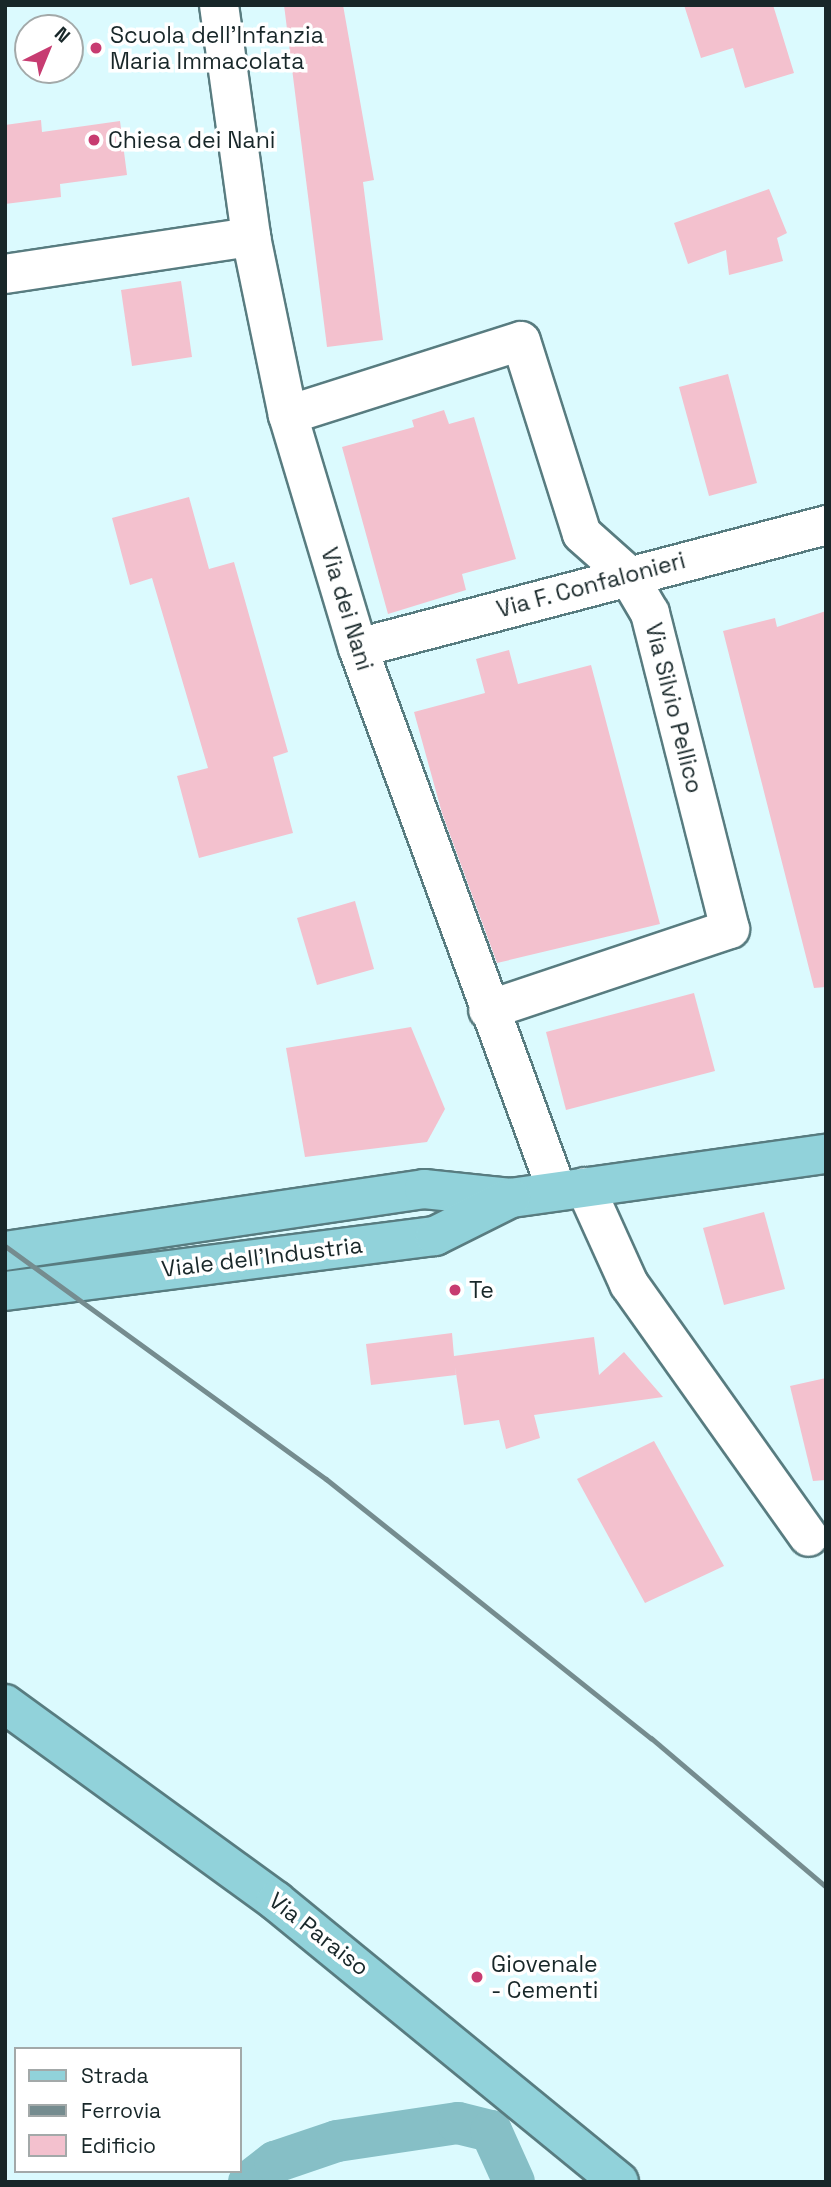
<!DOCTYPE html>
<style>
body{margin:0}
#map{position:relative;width:831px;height:2187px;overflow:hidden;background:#dbfafe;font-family:"Space Grotesk",sans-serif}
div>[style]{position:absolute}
.canal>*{height:42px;margin:-21px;padding:0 21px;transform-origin:21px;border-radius:21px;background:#86bfc6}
.building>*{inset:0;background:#f3c1ce}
.roads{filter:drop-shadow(2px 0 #587c80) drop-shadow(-2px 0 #587c80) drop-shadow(0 2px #587c80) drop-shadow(0 -2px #587c80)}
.minor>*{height:38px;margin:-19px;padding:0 19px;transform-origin:19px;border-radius:19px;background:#fff}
.major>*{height:38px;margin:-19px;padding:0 19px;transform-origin:19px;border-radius:19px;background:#91d2da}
.rail>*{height:5px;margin:-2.5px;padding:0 2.5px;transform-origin:2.5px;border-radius:2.5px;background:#758c8f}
.dots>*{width:19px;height:19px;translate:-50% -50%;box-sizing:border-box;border:4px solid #fff;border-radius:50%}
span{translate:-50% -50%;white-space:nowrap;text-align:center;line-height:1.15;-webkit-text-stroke:7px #fff;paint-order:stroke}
.poi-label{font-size:23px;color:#182729}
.left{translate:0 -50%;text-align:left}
.street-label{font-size:23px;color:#182729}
.frame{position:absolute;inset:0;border:7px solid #182729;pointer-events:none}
.legend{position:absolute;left:14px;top:2047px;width:228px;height:126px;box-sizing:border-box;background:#fff;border:2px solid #a3a9a9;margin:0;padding:9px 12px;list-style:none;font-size:21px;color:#182729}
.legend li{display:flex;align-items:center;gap:14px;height:35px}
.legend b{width:35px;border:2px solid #a3a9a9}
.north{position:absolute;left:14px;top:14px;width:70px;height:70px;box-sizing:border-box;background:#fff;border:2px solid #a3a9a9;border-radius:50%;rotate:43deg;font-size:19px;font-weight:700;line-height:28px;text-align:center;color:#182729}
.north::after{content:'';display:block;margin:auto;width:24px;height:32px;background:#c73c71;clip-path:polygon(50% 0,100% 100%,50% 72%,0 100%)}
</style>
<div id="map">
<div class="canal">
<i style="left:249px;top:2182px;width:33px;rotate:-38deg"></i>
<i style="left:275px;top:2162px;width:65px;rotate:-18.7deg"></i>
<i style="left:337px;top:2141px;width:122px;rotate:-8.5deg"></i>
<i style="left:458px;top:2123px;width:34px;rotate:14deg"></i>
<i style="left:491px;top:2131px;width:56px;rotate:65.7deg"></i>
</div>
<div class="building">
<i style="clip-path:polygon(284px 5px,343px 5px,374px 180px,363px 182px,383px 340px,327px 347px)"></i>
<i style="clip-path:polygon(684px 5px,773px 5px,794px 73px,745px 88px,733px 48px,701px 58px)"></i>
<i style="clip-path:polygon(41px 120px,42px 132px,120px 121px,127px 175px,60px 184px,61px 197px,5px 204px,5px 125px)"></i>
<i style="clip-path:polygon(769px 189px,787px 233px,777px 238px,783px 261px,729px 275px,726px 250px,688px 264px,674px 223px)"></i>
<i style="clip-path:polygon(181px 281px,192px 357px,132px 366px,121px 290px)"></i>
<i style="clip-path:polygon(728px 374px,757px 483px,709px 496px,679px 387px)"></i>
<i style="clip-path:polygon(444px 410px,449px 424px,474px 417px,516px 559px,462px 574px,466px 590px,388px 614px,342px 447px,414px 427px,412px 420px)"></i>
<i style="clip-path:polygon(189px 497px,209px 569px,234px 562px,288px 752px,273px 757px,293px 833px,199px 858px,177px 776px,208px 768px,152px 578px,130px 585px,112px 518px)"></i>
<i style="clip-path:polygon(826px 611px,826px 987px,814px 988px,723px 631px,775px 618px,777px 627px)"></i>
<i style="clip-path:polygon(509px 650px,518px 684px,591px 665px,660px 924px,497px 963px,442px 813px,414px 712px,485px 693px,476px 659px)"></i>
<i style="clip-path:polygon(355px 901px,374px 969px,317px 985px,297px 918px)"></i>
<i style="clip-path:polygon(694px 993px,715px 1071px,566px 1110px,546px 1032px)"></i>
<i style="clip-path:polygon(411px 1027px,445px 1109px,427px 1142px,305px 1157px,286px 1048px)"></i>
<i style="clip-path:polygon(764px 1212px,785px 1289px,724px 1305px,703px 1228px)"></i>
<i style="clip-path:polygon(452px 1333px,454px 1356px,594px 1337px,599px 1375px,624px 1352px,663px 1397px,534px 1415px,540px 1438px,506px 1449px,499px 1420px,464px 1425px,455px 1367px,456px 1375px,371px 1385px,366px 1344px)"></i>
<i style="clip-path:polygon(826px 1378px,826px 1480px,813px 1481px,790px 1386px)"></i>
<i style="clip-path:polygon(654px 1441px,724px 1566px,645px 1603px,577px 1479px)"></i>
</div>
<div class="roads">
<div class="minor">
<i style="left:219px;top:5px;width:234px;rotate:82.1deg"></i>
<i style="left:251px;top:237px;width:182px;rotate:78.3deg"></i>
<i style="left:288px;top:415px;width:243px;rotate:73.3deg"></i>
<i style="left:358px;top:648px;width:578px;rotate:69.87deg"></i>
<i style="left:5px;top:274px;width:249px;rotate:-8.6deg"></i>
<i style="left:288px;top:415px;width:244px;rotate:-17.6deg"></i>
<i style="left:521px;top:341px;width:202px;rotate:72.5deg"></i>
<i style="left:582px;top:534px;width:60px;rotate:41.6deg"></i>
<i style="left:627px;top:574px;width:45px;rotate:59.5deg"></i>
<i style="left:650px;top:613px;width:326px;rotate:75.8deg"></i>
<i style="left:730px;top:929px;width:255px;rotate:161.5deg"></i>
<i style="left:358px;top:648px;width:484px;rotate:-14.7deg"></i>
<i style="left:585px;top:1187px;width:107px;rotate:65.6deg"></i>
<i style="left:629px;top:1284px;width:310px;rotate:54.6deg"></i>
</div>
<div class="major">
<i style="left:5px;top:1251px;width:424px;rotate:-8.4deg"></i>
<i style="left:424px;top:1189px;width:87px;rotate:5.9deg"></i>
<i style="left:511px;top:1198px;width:318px;rotate:-8deg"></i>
<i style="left:5px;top:1291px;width:434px;rotate:-7.3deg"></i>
<i style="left:435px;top:1236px;width:85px;rotate:-26.6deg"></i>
<i style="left:5px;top:1704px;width:335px;rotate:36deg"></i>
<i style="left:276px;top:1901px;width:443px;rotate:39.3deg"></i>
</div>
</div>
<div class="rail">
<i style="left:5px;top:1246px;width:397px;rotate:36deg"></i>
<i style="left:326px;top:1479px;width:416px;rotate:38.6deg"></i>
<i style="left:651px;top:1738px;width:230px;rotate:40.4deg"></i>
</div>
<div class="dots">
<i style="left:96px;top:48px;background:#c73c71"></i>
<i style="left:94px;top:140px;background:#c73c71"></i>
<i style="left:455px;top:1290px;background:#c73c71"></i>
<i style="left:477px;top:1977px;background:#c73c71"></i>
</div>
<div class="poi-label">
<span class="left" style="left:110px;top:48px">Scuola dell'Infanzia<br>Maria Immacolata</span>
<span class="left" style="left:108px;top:140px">Chiesa dei Nani</span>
<span class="left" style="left:469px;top:1290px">Te</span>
<span class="left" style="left:491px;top:1977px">Giovenale<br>- Cementi</span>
</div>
<div class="street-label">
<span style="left:591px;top:585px;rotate:-15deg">Via F. Confalonieri</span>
<span style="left:347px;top:609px;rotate:73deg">Via dei Nani</span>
<span style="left:674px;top:708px;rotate:76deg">Via Silvio Pellico</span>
<span style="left:262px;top:1257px;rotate:-7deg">Viale dell'Industria</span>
<span style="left:319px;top:1934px;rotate:38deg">Via Paraiso</span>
</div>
<div class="frame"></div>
<ul class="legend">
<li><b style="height:9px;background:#91d2da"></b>Strada</li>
<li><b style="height:9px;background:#758c8f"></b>Ferrovia</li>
<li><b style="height:19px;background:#f3c1ce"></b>Edificio</li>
</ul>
<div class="north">N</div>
</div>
